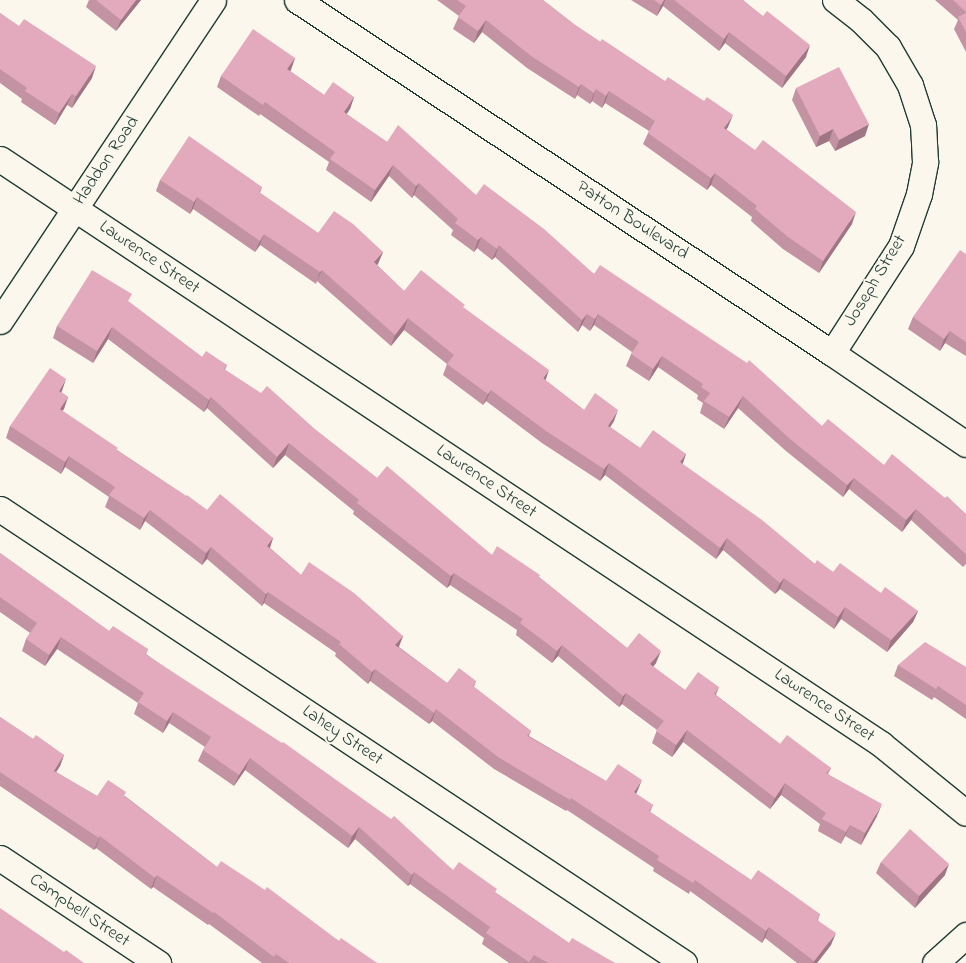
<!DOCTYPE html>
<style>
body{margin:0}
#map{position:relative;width:966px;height:963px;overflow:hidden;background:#fbf7ec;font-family:"Indie Flower",sans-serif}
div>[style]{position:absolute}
.roads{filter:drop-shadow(1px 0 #1f3d34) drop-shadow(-1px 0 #1f3d34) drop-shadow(0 1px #1f3d34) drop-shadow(0 -1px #1f3d34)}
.minor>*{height:25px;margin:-12.5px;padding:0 12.5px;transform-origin:12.5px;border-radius:12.5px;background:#fbf7ec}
.wall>*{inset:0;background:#c392a3}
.shaded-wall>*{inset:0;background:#9f7784}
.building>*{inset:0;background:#e3aabd}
span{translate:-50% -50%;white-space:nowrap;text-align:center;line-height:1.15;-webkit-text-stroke:4px #fbf7ec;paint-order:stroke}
.street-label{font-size:18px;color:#1f3d34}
</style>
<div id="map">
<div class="roads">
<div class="minor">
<i style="left:297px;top:0;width:641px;rotate:33.42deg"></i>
<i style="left:832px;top:353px;width:162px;rotate:34.2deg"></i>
<i style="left:0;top:159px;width:1058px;rotate:33.58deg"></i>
<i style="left:881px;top:744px;width:109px;rotate:39.1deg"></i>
<i style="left:0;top:321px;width:385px;rotate:-56.4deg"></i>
<i style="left:832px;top:353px;width:127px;rotate:-57.2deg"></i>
<i style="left:901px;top:246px;width:55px;rotate:-70.9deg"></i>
<i style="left:919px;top:194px;width:33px;rotate:-79deg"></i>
<i style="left:925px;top:162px;width:37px;rotate:-93deg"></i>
<i style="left:923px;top:125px;width:42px;rotate:-108deg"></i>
<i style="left:910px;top:85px;width:44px;rotate:-120.1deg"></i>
<i style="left:888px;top:47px;width:38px;rotate:-135deg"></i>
<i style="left:861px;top:20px;width:33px;rotate:-142deg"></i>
<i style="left:0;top:509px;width:821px;rotate:33.57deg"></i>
<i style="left:0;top:858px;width:190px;rotate:33.6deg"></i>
<i style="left:935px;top:963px;width:42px;rotate:-42.1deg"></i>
</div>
</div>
<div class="wall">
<i style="clip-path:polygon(89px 0,141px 0,116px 31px,86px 7px)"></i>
<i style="clip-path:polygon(437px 0,543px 0,575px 25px,728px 127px,726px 129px,852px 224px,819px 273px,783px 249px,751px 221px,752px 217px,711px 185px,707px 190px,643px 144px,649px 131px,605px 103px,602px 108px,592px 101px,590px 104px,577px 95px,575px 99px,527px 68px,482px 32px,474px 43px,453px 29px,459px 16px)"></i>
<i style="clip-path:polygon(631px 0,743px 0,806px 57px,782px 88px,725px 43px,719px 51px,663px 6px,657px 16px)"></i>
<i style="clip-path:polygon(935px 0,966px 0,966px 52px,954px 29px,958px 20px)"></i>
<i style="clip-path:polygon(0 13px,92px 78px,72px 108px,67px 105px,55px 125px,21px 102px,22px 99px,0 83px)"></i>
<i style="clip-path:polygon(295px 58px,290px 71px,324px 95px,354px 97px,350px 109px,346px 114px,387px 142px,476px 195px,822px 426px,884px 465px,945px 498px,966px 514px,966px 564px,963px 567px,911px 520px,902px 532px,849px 489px,843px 497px,786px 451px,738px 408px,724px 429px,700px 413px,703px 403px,697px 399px,698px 395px,658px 367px,649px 381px,626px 366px,632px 352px,594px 325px,590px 331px,582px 325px,578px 332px,495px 257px,492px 260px,477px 248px,474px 252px,451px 235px,453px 230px,414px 195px,412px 198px,389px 176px,371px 202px,326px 170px,329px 162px,260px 114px,259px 116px,217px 87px,221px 76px)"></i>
<i style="clip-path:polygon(796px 88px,865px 136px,835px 151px,829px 141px,816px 147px,792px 100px)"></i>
<i style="clip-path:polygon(160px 180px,262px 187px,260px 193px,318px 233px,383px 252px,377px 265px,404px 291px,464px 308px,545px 380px,584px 410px,614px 421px,610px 427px,640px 448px,686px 454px,682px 464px,815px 564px,881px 593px,918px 611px,913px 622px,887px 652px,841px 619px,834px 629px,780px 589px,775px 594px,723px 550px,716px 559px,605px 475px,600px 481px,542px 443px,486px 401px,483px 405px,443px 375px,447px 364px,404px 330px,391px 346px,317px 281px,316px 284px,260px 245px,255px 252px,193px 209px,190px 214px,156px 191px)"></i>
<i style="clip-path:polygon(966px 254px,966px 356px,945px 343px,940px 351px,908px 329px,913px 317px)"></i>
<i style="clip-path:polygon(129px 302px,202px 357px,227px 365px,225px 370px,317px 431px,377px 478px,492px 555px,539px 577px,627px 648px,656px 663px,653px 667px,685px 690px,719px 687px,716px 695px,780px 744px,831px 768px,828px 774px,877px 816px,861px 845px,845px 836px,841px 844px,818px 831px,820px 824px,781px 795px,770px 809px,683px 742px,672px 757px,652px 743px,657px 730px,622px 704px,619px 707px,558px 656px,552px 663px,516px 635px,517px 630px,450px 585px,447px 588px,353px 514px,354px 511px,285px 455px,273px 468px,207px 408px,204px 412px,108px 339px,93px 363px,53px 338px,57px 326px)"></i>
<i style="clip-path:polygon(62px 391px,61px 392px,68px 397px,62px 411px,117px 450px,207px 510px,273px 538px,270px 548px,301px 575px,403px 636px,399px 647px,447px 683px,476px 681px,474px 687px,531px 731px,529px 736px,606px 781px,637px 792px,636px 794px,653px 805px,650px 812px,751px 880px,820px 914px,818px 920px,831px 945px,817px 963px,797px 963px,765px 938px,762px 943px,690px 891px,689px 894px,653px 871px,654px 868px,567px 810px,566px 811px,494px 769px,432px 721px,429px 724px,370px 681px,368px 684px,335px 656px,336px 653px,264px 603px,262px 606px,207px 559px,202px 565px,145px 521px,140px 530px,105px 507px,109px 497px,65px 467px,61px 474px,6px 438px,10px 426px)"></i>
<i style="clip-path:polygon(0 553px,109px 631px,148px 649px,146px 654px,453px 870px,496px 893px,569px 943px,615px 963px,509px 963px,482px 944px,484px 938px,410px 884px,408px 886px,355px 839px,348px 848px,245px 770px,234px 786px,198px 761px,203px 750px,205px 747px,169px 723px,163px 733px,134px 714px,138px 703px,57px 649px,45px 666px,22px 651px,26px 639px,30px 633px,0 612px)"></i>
<i style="clip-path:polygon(898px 665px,966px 667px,966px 719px,934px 697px,932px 700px,894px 676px)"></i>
<i style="clip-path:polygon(0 717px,33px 739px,64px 755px,60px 766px,56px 772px,97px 796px,125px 796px,217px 867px,339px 941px,377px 963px,262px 963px,209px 924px,208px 925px,153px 887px,151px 889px,96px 848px,94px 850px,0 786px)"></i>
<i style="clip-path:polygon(881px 862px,945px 875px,915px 908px,876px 873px)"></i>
</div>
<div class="shaded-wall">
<i style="clip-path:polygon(136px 0,141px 0,116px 31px,121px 20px)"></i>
<i style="clip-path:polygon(664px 0,665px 0,663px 6px,657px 16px,661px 5px)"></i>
<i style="clip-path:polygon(486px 20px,482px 32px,474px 43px,478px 31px)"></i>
<i style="clip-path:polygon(729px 32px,725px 43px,719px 51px,724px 39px)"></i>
<i style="clip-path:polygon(810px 45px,806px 57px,782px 88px,786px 76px)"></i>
<i style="clip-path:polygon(295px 58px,291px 70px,283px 81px,287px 69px)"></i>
<i style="clip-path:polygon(96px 66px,92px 78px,72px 108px,76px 96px)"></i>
<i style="clip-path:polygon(581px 84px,577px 95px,575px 99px,579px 87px)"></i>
<i style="clip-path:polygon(596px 89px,592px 101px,590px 104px,594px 93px)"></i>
<i style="clip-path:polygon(609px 91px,605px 103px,602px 108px,606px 96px)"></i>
<i style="clip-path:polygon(72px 94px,67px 105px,55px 125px,59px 113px)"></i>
<i style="clip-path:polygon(354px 97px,350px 109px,340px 124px,344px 112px)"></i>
<i style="clip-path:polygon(733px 115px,728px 127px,720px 139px,724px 128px)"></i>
<i style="clip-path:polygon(869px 124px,865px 136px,835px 151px,839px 140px)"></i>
<i style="clip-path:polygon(833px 129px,829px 141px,816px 147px,820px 136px)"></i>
<i style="clip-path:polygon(393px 165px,389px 176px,371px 202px,375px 190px)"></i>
<i style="clip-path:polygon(715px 173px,711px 185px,707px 190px,711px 178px)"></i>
<i style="clip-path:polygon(419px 183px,414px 195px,412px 198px,416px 186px)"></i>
<i style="clip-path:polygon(197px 197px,193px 209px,190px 214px,194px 202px)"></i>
<i style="clip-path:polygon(856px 212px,852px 224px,819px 273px,823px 261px)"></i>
<i style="clip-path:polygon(264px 234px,260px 245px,255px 252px,260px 241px)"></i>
<i style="clip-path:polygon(481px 237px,477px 248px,474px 252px,478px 240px)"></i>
<i style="clip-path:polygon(499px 245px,495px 257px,492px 260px,497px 249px)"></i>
<i style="clip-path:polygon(383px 252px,378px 264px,370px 274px,374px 262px)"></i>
<i style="clip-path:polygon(322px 270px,317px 281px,316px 284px,320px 272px)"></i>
<i style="clip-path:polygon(587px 314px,582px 325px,578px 332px,582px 320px)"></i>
<i style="clip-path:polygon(598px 314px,594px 325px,590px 331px,595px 319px)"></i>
<i style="clip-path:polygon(408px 318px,404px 330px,391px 346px,395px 335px)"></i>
<i style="clip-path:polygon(112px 327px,108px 339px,93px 363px,97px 351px)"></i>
<i style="clip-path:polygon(950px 331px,945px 343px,940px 351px,944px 339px)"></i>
<i style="clip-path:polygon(662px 356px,658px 367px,649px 381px,653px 369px)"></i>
<i style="clip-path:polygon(549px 370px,545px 382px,543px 378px)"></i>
<i style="clip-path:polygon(66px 379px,62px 391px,55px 402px,59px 391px)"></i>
<i style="clip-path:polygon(491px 390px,486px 401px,483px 405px,488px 394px)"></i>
<i style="clip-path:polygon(743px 396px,738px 408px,724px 429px,729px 417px)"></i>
<i style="clip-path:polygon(68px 397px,64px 409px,55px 421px,60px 409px)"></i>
<i style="clip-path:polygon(211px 397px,207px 408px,204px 412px,209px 400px)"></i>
<i style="clip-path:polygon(618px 410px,614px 421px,604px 437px,608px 426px)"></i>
<i style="clip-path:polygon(289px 443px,285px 455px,273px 468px,277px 457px)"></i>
<i style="clip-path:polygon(686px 454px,682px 466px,680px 462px)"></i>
<i style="clip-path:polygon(69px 456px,65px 467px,61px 474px,65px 462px)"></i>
<i style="clip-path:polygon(609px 463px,605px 475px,600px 481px,604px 469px)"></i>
<i style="clip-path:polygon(854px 478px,849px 489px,843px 497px,847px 485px)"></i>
<i style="clip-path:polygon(916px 509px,911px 520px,902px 532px,906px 520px)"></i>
<i style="clip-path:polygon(150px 510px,145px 521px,140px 530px,144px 518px)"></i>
<i style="clip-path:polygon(273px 538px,269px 550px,267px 546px)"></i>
<i style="clip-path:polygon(727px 538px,723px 550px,716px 559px,720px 548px)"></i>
<i style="clip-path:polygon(211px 547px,207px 559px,202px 565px,206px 553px)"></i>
<i style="clip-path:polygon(454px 573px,450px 585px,447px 588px,451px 576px)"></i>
<i style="clip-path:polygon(784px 578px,780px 589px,775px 594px,780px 583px)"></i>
<i style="clip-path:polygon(268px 592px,264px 603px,262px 606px,266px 594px)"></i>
<i style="clip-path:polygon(845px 607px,841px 619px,834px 629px,838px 617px)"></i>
<i style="clip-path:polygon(918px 611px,913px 622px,887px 652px,891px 640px)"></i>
<i style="clip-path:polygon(403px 636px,398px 648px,395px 645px)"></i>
<i style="clip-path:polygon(61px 637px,57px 649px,45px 666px,49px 655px)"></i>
<i style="clip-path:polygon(562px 645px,558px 656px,552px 663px,557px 651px)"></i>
<i style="clip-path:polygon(661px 651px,656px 663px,646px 676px,650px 664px)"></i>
<i style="clip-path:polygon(375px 669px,370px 681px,368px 684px,372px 672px)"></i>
<i style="clip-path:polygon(626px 693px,622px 704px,619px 707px,623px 696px)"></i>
<i style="clip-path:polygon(436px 709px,432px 721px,429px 724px,434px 713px)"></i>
<i style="clip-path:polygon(173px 712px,169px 723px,163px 733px,167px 721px)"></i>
<i style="clip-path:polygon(687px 730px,683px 742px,672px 757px,676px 745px)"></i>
<i style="clip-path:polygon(64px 755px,60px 766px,49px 783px,54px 771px)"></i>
<i style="clip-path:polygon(250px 758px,245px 770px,234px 786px,239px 775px)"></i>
<i style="clip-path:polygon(642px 780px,637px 792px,629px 804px,634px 792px)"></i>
<i style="clip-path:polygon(785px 783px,781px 795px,770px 809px,775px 798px)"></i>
<i style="clip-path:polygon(882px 804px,877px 816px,861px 845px,865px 833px)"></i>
<i style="clip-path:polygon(850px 825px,845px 836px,841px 844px,846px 832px)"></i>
<i style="clip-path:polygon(359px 827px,355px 839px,348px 848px,352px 836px)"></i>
<i style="clip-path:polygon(100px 836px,96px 848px,94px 850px,99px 838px)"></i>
<i style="clip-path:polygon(949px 864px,945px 875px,915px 908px,919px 896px)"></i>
<i style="clip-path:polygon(414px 872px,410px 884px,408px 886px,412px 875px)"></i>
<i style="clip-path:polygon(157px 875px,153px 887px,151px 889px,155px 878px)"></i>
<i style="clip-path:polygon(769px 927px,765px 938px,762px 943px,766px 931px)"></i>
<i style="clip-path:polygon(836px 933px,831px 945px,817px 963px,813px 963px)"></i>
</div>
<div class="building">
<i style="clip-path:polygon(96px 0,136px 0,121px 20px)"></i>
<i style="clip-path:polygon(457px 0,543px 0,575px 25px,600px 42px,602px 39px,665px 81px,668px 77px,704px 101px,707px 97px,733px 115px,724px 128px,755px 150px,763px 140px,856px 212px,823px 261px,788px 237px,755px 209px,757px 206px,715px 173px,711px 178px,648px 133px,655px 121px,609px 91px,606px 96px,596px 89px,594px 93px,581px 84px,579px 87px,531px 56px,486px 20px,478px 31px,458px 17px,466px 6px)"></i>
<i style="clip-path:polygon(654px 0,664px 0,661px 5px)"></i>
<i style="clip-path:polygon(674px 0,743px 0,763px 16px,767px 11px,810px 45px,786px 76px,729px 32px,724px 39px)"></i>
<i style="clip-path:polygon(953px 0,966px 0,966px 12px)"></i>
<i style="clip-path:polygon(0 13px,19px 26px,24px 19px,96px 66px,76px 96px,72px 94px,59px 113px,25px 91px,27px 88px,0 69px)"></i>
<i style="clip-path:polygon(966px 13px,966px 32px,958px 17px)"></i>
<i style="clip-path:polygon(253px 29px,295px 58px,287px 69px,324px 95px,333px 82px,354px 97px,344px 112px,387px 142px,398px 125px,476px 195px,484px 184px,544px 229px,594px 274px,600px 265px,747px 363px,749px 360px,822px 426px,828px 419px,884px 465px,892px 454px,945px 498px,947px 496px,966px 514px,966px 554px,916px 509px,906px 520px,854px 478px,847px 485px,790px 439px,743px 396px,729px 417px,704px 401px,710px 393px,701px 387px,703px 384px,662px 356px,653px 369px,631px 354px,639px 342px,598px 314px,595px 319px,587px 314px,582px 320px,499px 245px,497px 249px,481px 237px,478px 240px,455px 223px,458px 219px,419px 183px,416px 186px,393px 165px,375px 190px,330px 159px,335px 152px,265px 102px,263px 105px,221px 76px)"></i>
<i style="clip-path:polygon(839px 67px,869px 124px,839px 140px,833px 129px,820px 136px,796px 88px)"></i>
<i style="clip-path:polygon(189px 136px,262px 187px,259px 192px,318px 233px,334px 211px,353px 224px,383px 252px,374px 262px,404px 291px,421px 270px,465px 305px,463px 307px,549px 370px,543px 378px,584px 410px,595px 393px,618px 410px,608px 426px,640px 448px,653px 430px,686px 454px,680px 462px,762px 520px,815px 564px,817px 560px,833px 572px,840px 563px,881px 593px,885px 587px,918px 611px,891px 640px,845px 607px,838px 617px,784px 578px,780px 583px,727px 538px,720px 548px,609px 463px,604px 469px,546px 431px,491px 390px,488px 394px,447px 364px,454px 355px,408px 318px,395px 335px,322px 270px,320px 272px,264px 234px,260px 241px,197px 197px,194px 202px,160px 180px)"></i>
<i style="clip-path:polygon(960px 250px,966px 254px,966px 342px,950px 331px,944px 339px,913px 317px)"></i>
<i style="clip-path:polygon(92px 270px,132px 294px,128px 301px,202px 357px,206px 351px,227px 365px,224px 369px,261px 393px,267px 386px,317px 431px,377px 478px,387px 466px,492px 555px,497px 546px,540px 575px,539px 577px,627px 648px,639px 633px,661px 651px,650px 664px,685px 690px,698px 672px,719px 687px,714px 694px,780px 744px,787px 735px,831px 768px,826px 773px,882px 804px,865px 833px,850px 825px,846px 832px,822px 819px,826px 813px,785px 783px,775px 798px,687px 730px,676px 745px,656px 731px,664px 721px,626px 693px,623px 696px,562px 645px,557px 651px,520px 623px,523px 619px,454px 573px,451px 576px,357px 503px,359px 500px,289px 443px,277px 457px,211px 397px,209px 400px,112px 327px,97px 351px,57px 326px)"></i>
<i style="clip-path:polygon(50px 368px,66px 379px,59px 391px,68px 397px,60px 409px,118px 448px,116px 450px,186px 496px,187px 495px,207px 510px,220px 494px,273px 538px,267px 546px,301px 575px,309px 562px,354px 593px,403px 636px,395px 645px,447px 683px,459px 668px,476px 681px,473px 686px,531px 731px,527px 736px,606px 781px,618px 764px,642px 780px,634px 792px,653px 805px,649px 811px,751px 880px,758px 870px,820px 914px,817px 920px,836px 933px,814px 961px,769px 927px,766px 931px,695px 880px,693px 883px,657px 860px,659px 856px,571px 798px,570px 800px,498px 757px,436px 709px,434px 713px,375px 669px,372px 672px,339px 644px,341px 642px,268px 592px,266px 594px,211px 547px,206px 553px,150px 510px,144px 518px,109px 495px,115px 487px,69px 456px,65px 462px,10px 426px)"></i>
<i style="clip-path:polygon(0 553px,109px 631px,113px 626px,148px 649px,145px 654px,282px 743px,283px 742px,391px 819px,394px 816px,453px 870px,459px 862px,497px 889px,495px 892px,569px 943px,572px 938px,615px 963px,548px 963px,534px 955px,529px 962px,486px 933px,490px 927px,414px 872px,412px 875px,359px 827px,352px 836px,250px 758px,239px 775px,203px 750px,211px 737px,173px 712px,167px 721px,138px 702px,144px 693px,61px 637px,49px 655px,26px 639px,37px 623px,0 597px)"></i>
<i style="clip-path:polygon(925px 642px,966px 667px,966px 705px,938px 686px,936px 689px,898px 665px)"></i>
<i style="clip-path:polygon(0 717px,33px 739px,36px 735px,64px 755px,54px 771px,97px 796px,108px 780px,126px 792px,124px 796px,217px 867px,221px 861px,265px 890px,267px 887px,339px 941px,341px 938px,377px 963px,289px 963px,276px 954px,274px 957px,214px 912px,213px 913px,157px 875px,155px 878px,100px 836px,99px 838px,0 772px)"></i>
<i style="clip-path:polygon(910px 829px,949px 864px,919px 896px,881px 862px)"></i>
<i style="clip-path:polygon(0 908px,64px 952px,66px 950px,84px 963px,0 963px)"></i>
</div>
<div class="street-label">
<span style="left:107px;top:161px;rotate:-56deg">Haddon Road</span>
<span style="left:632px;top:221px;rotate:33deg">Patton Boulevard</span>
<span style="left:149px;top:258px;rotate:34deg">Lawrence Street</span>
<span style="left:876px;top:281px;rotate:-59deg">Joseph Street</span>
<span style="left:486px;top:482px;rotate:34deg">Lawrence Street</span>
<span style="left:824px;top:706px;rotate:34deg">Lawrence Street</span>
<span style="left:342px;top:736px;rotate:34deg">Lahey Street</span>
<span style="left:79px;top:911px;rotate:34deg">Campbell Street</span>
</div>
</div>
